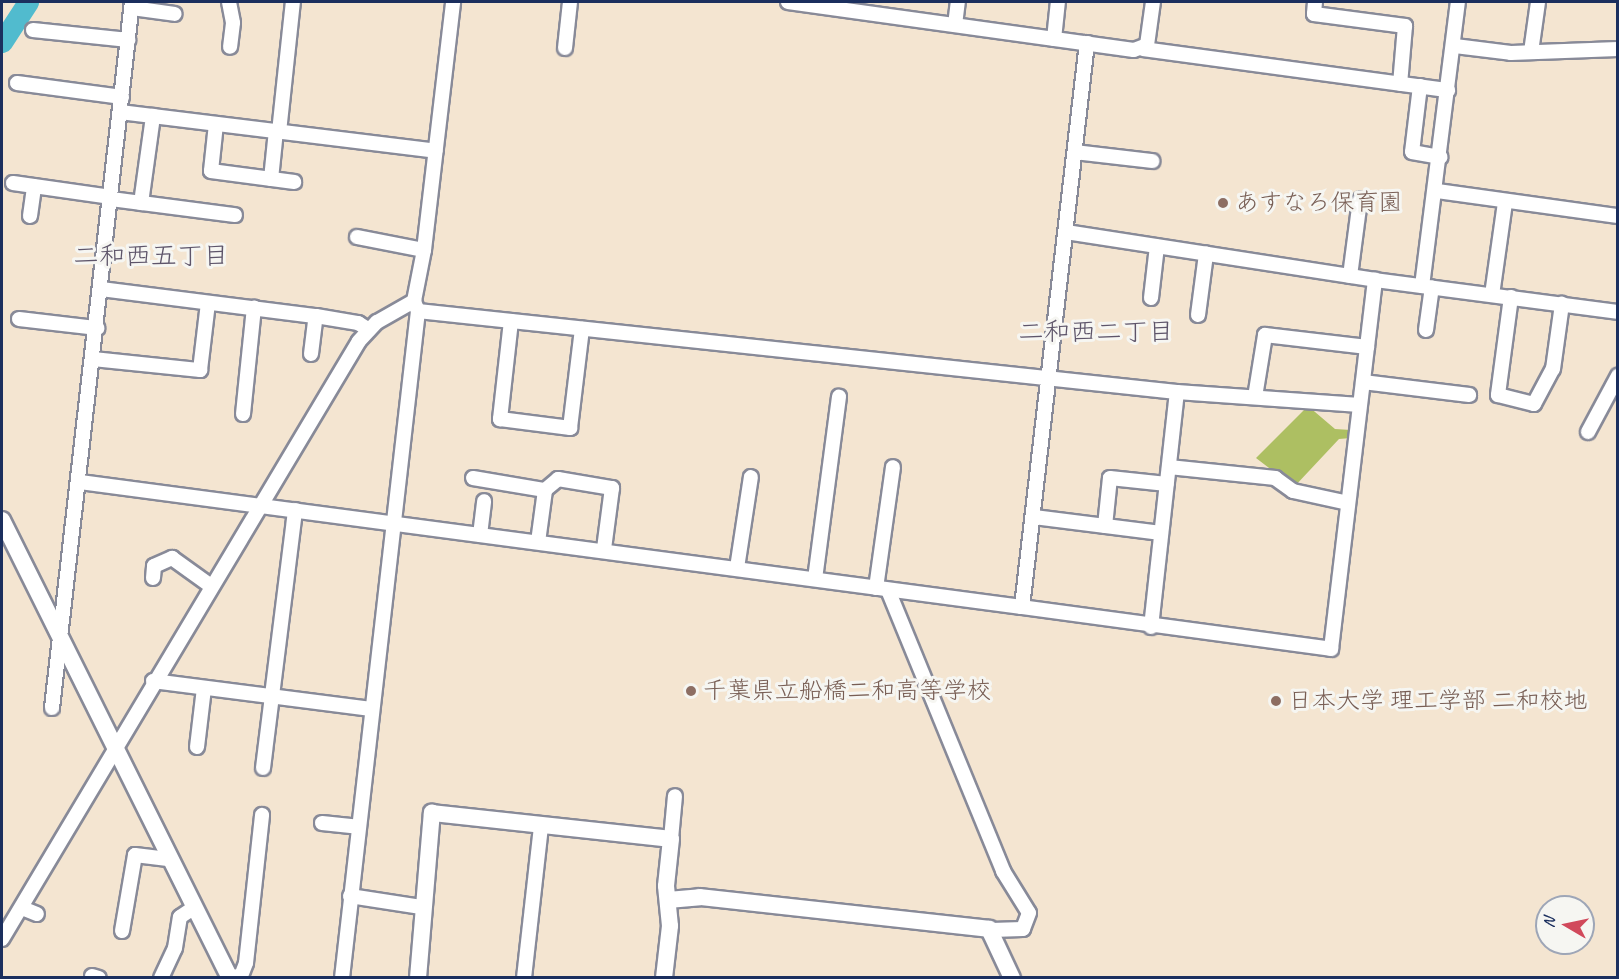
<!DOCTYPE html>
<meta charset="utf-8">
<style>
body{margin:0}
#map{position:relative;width:1619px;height:979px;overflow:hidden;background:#f4e5d1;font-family:Caveat,"Klee One",sans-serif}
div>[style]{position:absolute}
.green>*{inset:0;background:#adbf62}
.river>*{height:21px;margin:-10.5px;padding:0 10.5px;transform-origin:10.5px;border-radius:10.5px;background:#51bbce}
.roads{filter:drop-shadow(2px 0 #888a98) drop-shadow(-2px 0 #888a98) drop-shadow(0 2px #888a98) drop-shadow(0 -2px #888a98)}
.minor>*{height:14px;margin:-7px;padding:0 7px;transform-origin:7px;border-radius:7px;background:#fff}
.tertiary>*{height:16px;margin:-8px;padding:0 8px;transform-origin:8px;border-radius:8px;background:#fff}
.dots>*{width:16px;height:16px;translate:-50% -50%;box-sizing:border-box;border:3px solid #f6f6f2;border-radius:50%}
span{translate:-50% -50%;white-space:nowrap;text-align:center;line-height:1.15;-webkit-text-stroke:6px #f6f6f2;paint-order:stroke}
.education-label{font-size:24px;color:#785e54}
.left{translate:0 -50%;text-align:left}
.neighbourhood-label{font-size:26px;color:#5e556a}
.frame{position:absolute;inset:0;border:3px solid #1b2f5e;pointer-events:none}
.north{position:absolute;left:1535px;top:895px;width:60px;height:60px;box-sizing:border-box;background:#f6f6f2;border:2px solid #9ea6b7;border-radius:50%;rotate:279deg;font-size:16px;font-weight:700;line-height:24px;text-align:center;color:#1b2f5e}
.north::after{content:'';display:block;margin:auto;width:21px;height:27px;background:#d1495b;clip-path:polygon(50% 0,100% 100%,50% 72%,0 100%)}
</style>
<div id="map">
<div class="green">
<i style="clip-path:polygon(1308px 406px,1335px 429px,1351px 430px,1351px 438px,1339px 439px,1294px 487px,1256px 458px)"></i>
</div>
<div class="river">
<i style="left:2px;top:42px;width:48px;rotate:-57deg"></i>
</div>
<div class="roads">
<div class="minor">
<i style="left:229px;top:2px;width:21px;rotate:79deg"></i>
<i style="left:233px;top:23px;width:24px;rotate:97deg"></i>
<i style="left:788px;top:2px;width:349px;rotate:7.9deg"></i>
<i style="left:1134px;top:50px;width:14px;rotate:-21deg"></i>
<i style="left:1147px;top:45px;width:43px;rotate:-82.1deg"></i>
<i style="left:1315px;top:2px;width:12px;rotate:95deg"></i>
<i style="left:1314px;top:14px;width:92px;rotate:7.5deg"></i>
<i style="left:1405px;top:26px;width:58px;rotate:94.9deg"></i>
<i style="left:132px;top:8px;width:43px;rotate:7.9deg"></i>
<i style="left:955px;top:25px;width:23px;rotate:-83deg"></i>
<i style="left:33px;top:30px;width:96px;rotate:6deg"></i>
<i style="left:1054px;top:39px;width:37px;rotate:-84deg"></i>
<i style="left:1455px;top:46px;width:56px;rotate:7.1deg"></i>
<i style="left:1511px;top:53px;width:107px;rotate:-2.1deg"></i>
<i style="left:565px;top:48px;width:46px;rotate:-83.8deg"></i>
<i style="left:1143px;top:49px;width:308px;rotate:7.7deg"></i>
<i style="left:1531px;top:52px;width:50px;rotate:-82deg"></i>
<i style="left:17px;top:83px;width:106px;rotate:7.6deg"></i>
<i style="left:1420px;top:86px;width:66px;rotate:96.9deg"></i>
<i style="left:1412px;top:152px;width:29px;rotate:10deg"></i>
<i style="left:120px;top:112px;width:318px;rotate:7deg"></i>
<i style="left:216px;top:124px;width:47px;rotate:96.1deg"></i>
<i style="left:211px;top:171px;width:84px;rotate:7.5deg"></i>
<i style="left:279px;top:132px;width:131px;rotate:-83.9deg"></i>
<i style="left:1075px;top:152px;width:78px;rotate:6.7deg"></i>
<i style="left:271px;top:179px;width:48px;rotate:-84.1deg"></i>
<i style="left:13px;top:183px;width:99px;rotate:8.1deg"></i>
<i style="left:1437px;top:191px;width:183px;rotate:7.9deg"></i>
<i style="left:111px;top:199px;width:125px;rotate:7.4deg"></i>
<i style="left:141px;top:203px;width:88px;rotate:-82.1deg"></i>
<i style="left:30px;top:216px;width:30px;rotate:-82deg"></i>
<i style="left:1066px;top:232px;width:313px;rotate:8.8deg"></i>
<i style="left:1375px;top:280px;width:245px;rotate:7.5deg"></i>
<i style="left:357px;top:237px;width:68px;rotate:11deg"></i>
<i style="left:1350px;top:276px;width:77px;rotate:-82.5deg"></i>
<i style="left:1422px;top:286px;width:286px;rotate:-82.8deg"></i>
<i style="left:101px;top:289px;width:217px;rotate:7.2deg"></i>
<i style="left:316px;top:316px;width:43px;rotate:9.5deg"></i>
<i style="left:358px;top:323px;width:13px;rotate:32deg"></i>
<i style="left:1492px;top:295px;width:94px;rotate:-82deg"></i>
<i style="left:1511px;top:297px;width:99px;rotate:97.6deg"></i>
<i style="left:1498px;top:395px;width:37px;rotate:14deg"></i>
<i style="left:1534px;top:404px;width:40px;rotate:-62deg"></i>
<i style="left:1553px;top:369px;width:66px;rotate:-82.1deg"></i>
<i style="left:1151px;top:298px;width:52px;rotate:-83.4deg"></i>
<i style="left:418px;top:311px;width:763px;rotate:6.09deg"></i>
<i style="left:1177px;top:392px;width:183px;rotate:4.1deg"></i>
<i style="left:1198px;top:315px;width:62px;rotate:-82.5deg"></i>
<i style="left:19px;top:319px;width:79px;rotate:6.6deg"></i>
<i style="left:511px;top:321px;width:99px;rotate:96.4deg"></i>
<i style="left:500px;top:419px;width:71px;rotate:7.3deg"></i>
<i style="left:570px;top:428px;width:100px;rotate:-83.1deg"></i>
<i style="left:1426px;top:330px;width:43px;rotate:-82.1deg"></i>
<i style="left:311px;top:354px;width:38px;rotate:-83deg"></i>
<i style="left:93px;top:359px;width:108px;rotate:5.9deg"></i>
<i style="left:200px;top:370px;width:67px;rotate:-83.2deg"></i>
<i style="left:1363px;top:382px;width:107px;rotate:7deg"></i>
<i style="left:1255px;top:397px;width:63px;rotate:-80.8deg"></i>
<i style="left:1265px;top:335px;width:103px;rotate:6.7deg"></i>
<i style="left:243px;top:414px;width:107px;rotate:-84.1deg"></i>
<i style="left:1588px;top:432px;width:64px;rotate:-61.8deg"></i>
<i style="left:1169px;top:467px;width:107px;rotate:5.9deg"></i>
<i style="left:1275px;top:478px;width:22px;rotate:36deg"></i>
<i style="left:1293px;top:491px;width:56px;rotate:12.3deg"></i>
<i style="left:473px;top:478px;width:73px;rotate:9.5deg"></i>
<i style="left:545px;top:490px;width:17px;rotate:-40deg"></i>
<i style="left:558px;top:479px;width:55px;rotate:9.5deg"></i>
<i style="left:612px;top:488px;width:62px;rotate:97.5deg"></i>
<i style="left:80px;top:482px;width:950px;rotate:7.56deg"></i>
<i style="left:1022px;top:607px;width:568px;rotate:-83.43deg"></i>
<i style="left:1034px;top:517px;width:128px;rotate:7.2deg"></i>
<i style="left:1105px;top:526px;width:48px;rotate:-84.1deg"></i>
<i style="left:1110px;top:478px;width:57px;rotate:6deg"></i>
<i style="left:480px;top:535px;width:34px;rotate:-83deg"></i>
<i style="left:538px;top:542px;width:52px;rotate:-82.3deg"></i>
<i style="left:737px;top:568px;width:92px;rotate:-81.3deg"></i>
<i style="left:153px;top:578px;width:12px;rotate:-85deg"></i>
<i style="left:154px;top:566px;width:20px;rotate:-24deg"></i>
<i style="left:172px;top:558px;width:48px;rotate:35.7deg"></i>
<i style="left:815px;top:579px;width:184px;rotate:-82.5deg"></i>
<i style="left:876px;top:588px;width:122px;rotate:-82deg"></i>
<i style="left:888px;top:590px;width:304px;rotate:67.7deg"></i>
<i style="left:1003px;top:871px;width:49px;rotate:58.2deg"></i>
<i style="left:1029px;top:913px;width:17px;rotate:111deg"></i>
<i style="left:1023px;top:929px;width:32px;rotate:178deg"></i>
<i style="left:1022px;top:607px;width:312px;rotate:7.7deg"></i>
<i style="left:1331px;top:649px;width:372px;rotate:-83.2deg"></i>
<i style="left:1151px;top:627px;width:236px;rotate:-83.7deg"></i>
<i style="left:153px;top:681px;width:220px;rotate:7.3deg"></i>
<i style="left:52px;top:708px;width:711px;rotate:-83.54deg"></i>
<i style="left:197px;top:747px;width:59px;rotate:-83.2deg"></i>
<i style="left:263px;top:768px;width:260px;rotate:-82.9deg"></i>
<i style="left:322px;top:823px;width:36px;rotate:6deg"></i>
<i style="left:671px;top:839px;width:43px;rotate:-84.7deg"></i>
<i style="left:350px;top:896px;width:72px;rotate:8.8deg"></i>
<i style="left:22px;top:908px;width:16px;rotate:22deg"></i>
<i style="left:122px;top:931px;width:77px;rotate:-80.3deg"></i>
<i style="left:135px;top:855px;width:35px;rotate:7deg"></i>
<i style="left:2px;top:939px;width:696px;rotate:-59.16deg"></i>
<i style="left:359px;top:341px;width:26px;rotate:-47deg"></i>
<i style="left:377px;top:322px;width:43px;rotate:-29.6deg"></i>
<i style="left:414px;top:301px;width:52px;rotate:-78.9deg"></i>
<i style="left:424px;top:250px;width:250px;rotate:-83.3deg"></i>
<i style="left:92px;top:976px;width:7px;rotate:16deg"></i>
<i style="left:230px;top:977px;width:11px;rotate:-5deg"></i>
<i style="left:241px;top:976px;width:14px;rotate:-69deg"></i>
<i style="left:246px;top:963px;width:149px;rotate:-83.8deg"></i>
<i style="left:161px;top:978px;width:33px;rotate:-65deg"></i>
<i style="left:175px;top:948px;width:31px;rotate:-81deg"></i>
<i style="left:180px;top:917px;width:18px;rotate:-34deg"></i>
<i style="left:342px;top:978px;width:671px;rotate:-83.5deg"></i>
<i style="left:418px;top:311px;width:8px;rotate:-113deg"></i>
<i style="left:524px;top:978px;width:153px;rotate:-83.6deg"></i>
</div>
<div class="tertiary">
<i style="left:2px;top:520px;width:512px;rotate:63.54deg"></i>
<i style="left:668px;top:900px;width:32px;rotate:-5deg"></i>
<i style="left:700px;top:897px;width:291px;rotate:6.3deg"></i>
<i style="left:989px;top:929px;width:54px;rotate:64.9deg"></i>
<i style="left:418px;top:978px;width:166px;rotate:-85.2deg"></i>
<i style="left:432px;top:813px;width:240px;rotate:6.2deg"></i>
<i style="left:671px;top:839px;width:47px;rotate:96.1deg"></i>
<i style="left:666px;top:886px;width:40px;rotate:84.3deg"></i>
<i style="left:670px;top:926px;width:52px;rotate:96.6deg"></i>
</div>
</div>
<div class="dots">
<i style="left:1223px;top:203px;background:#8d6e63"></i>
<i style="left:691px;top:691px;background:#8d6e63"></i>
<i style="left:1276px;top:701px;background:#8d6e63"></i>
</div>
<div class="education-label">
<span class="left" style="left:1235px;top:203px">あすなろ保育園</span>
<span class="left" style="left:703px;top:691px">千葉県立船橋二和高等学校</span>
<span class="left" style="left:1288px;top:701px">日本大学 理工学部 二和校地</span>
</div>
<div class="neighbourhood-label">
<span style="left:151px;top:256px">二和西五丁目</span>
<span style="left:1096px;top:332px">二和西二丁目</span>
</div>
<div class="frame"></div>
<div class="north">N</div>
</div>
